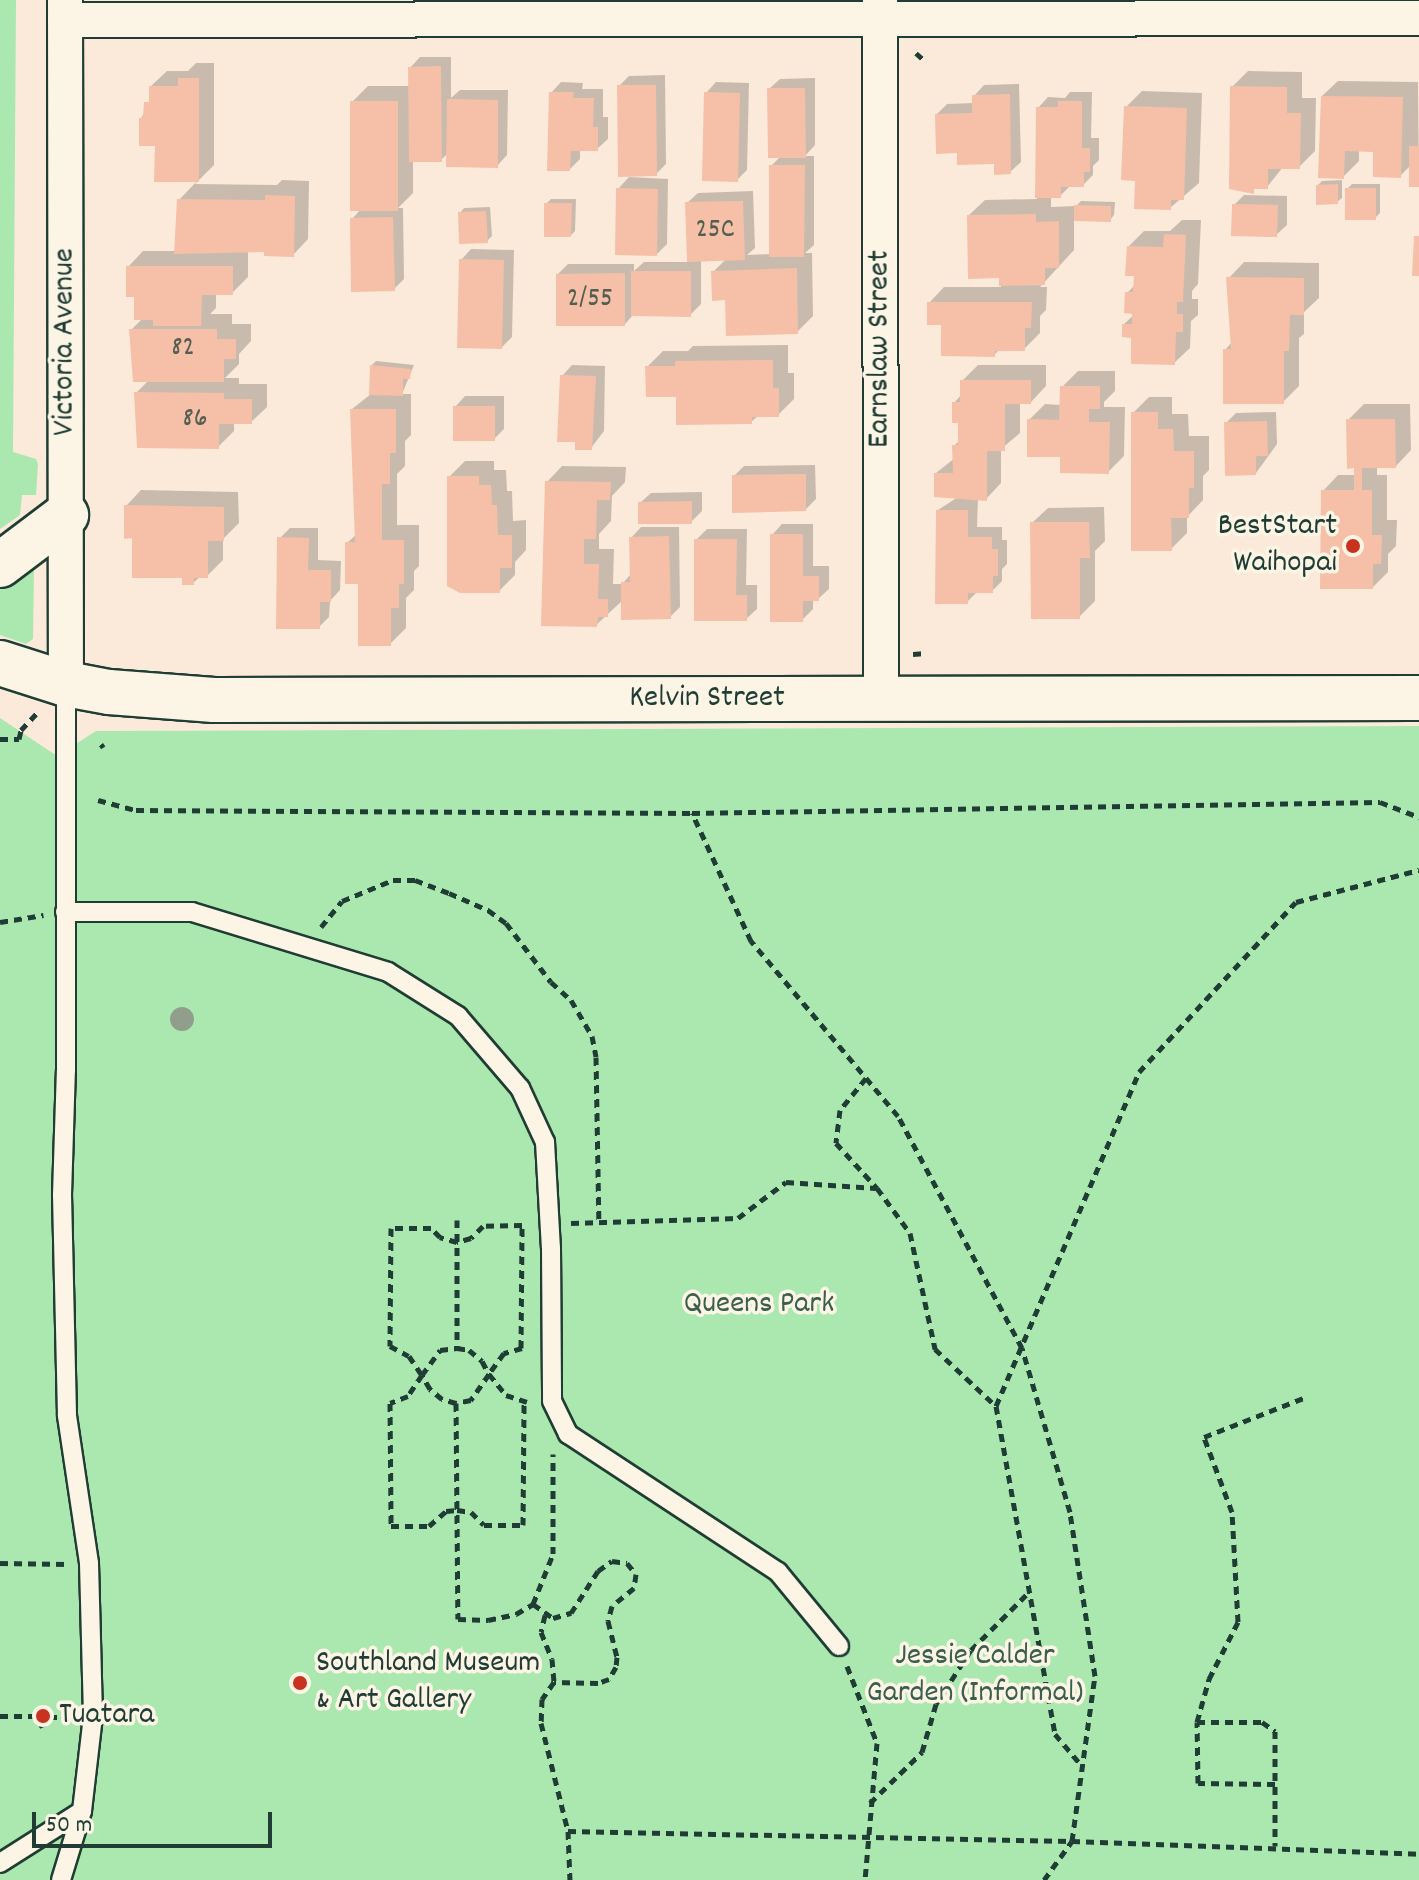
<!DOCTYPE html>
<style>
body{margin:0}
#map{position:relative;width:1419px;height:1880px;overflow:hidden;background:#fbead9;font-family:Dekko,sans-serif}
div>[style]{position:absolute}
.green>*{inset:0;background:#abe8af}
.shadow>*{inset:0;background:#0003}
.building>*{inset:0;background:#f5c0a7}
.path>*{height:5px;margin-top:-2.5px;transform-origin:0;background:repeating-linear-gradient(90deg,#1f3d34 0 8px,transparent 0 14px)}
.roads{filter:drop-shadow(2px 0 #1f3d34) drop-shadow(-2px 0 #1f3d34) drop-shadow(0 2px #1f3d34) drop-shadow(0 -2px #1f3d34)}
.service>*{height:18px;margin:-9px;padding:0 9px;transform-origin:9px;border-radius:9px;background:#fcf5e5}
.minor>*{height:34px;margin:-17px;padding:0 17px;transform-origin:17px;border-radius:17px;background:#fcf5e5}
.secondary>*{height:44px;margin:-22px;padding:0 22px;transform-origin:22px;border-radius:22px;background:#fcf5e5}
.trees>*{width:24px;height:24px;margin:-12px;border-radius:50%;background:#919e8c}
.dots>*{width:22px;height:22px;translate:-50% -50%;box-sizing:border-box;border:4px solid #fcf5e5;border-radius:50%}
span{translate:-50% -50%;white-space:nowrap;text-align:center;line-height:1.15;-webkit-text-stroke:7px #fcf5e5;paint-order:stroke}
.number-label{font-size:28px;color:#545e51}
.number-label span{-webkit-text-stroke-width:0}
.street-label{font-size:32px;color:#1f3d34}
.poi-label{font-size:32px;color:#1f3d34}
.right{translate:-100% -50%;text-align:right}
.left{translate:0 -50%;text-align:left}
.park-label{font-size:32px;color:#3b5f4d}
.scale{position:absolute;left:32px;top:1812px;width:240px;height:36px;box-sizing:border-box;border:4px solid #1f3d34;border-top:0;padding-left:10px;font-size:24px;line-height:28px;white-space:nowrap;color:#1f3d34;-webkit-text-stroke:6px #fcf5e5;paint-order:stroke}
</style>
<div id="map">
<div class="green">
<i style="clip-path:polygon(0 0,16px 0,13px 452px,36px 459px,38px 464px,36px 495px,22px 495px,20px 515px,0 529px)"></i>
<i style="clip-path:polygon(34px 570px,33px 639px,26px 644px,0 635px,0 586px)"></i>
<i style="clip-path:polygon(0 718px,57px 756px,96px 731px,1419px 726px,1419px 1880px,0 1880px)"></i>
</div>
<div class="shadow">
<i style="clip-path:polygon(420px 57px,451px 57px,451px 98px,460px 90px,508px 90px,507px 155px,497px 166px,449px 152px,441px 160px,413px 160px,413px 193px,398px 208px,403px 208px,404px 279px,394px 289px,352px 219px,361px 209px,352px 102px,368px 86px,410px 86px,410px 68px)"></i>
<i style="clip-path:polygon(196px 63px,214px 63px,214px 165px,195px 184px,277px 185px,282px 180px,309px 181px,308px 239px,293px 255px,248px 250px,248px 277px,232px 293px,216px 293px,216px 308px,210px 314px,232px 314px,232px 324px,251px 324px,251px 341px,239px 354px,239px 364px,225px 378px,239px 378px,239px 384px,267px 384px,267px 407px,251px 422px,234px 422px,234px 431px,218px 447px,136px 393px,149px 380px,131px 330px,143px 318px,128px 267px,143px 251px,176px 251px,179px 200px,198px 180px,157px 144px,141px 119px,151px 98px,151px 86px,167px 71px,188px 71px)"></i>
<i style="clip-path:polygon(1248px 71px,1302px 72px,1302px 98px,1316px 98px,1315px 151px,1299px 167px,1283px 167px,1267px 187px,1243px 191px,1232px 87px)"></i>
<i style="clip-path:polygon(665px 75px,666px 164px,656px 174px,619px 86px,629px 76px)"></i>
<i style="clip-path:polygon(815px 78px,815px 145px,805px 156px,814px 156px,814px 245px,805px 253px,812px 253px,813px 316px,797px 332px,727px 298px,713px 272px,726px 259px,701px 259px,701px 304px,690px 315px,634px 314px,625px 324px,558px 274px,568px 264px,634px 264px,634px 271px,644px 262px,689px 262px,687px 203px,698px 193px,753px 191px,755px 248px,747px 255px,771px 254px,771px 166px,781px 156px,769px 89px,780px 79px)"></i>
<i style="clip-path:polygon(1338px 81px,1418px 82px,1419px 185px,1411px 165px,1400px 176px,1375px 150px,1359px 149px,1359px 161px,1343px 177px,1322px 96px)"></i>
<i style="clip-path:polygon(561px 82px,583px 83px,582px 89px,603px 89px,603px 117px,608px 117px,608px 139px,597px 149px,580px 149px,580px 159px,570px 169px,551px 93px)"></i>
<i style="clip-path:polygon(716px 82px,749px 83px,747px 170px,737px 180px,706px 93px)"></i>
<i style="clip-path:polygon(1019px 84px,1021px 162px,1010px 172px,937px 114px,947px 104px,974px 103px,974px 96px,984px 85px)"></i>
<i style="clip-path:polygon(1142px 91px,1202px 93px,1199px 183px,1170px 208px,1137px 179px,1126px 107px)"></i>
<i style="clip-path:polygon(1070px 92px,1092px 92px,1091px 138px,1099px 138px,1099px 160px,1093px 166px,1093px 175px,1083px 185px,1071px 185px,1060px 196px,1051px 196px,1051px 207px,1076px 206px,1081px 201px,1115px 202px,1114px 215px,1110px 220px,1074px 219px,1074px 250px,1040px 287px,1047px 287px,1046px 310px,1040px 316px,1040px 333px,1024px 349px,1000px 349px,994px 355px,943px 323px,929px 303px,944px 287px,1001px 287px,1001px 276px,969px 215px,985px 200px,1037px 199px,1038px 108px,1048px 97px,1065px 98px)"></i>
<i style="clip-path:polygon(629px 177px,668px 179px,667px 244px,657px 254px,618px 189px)"></i>
<i style="clip-path:polygon(1342px 180px,1342px 198px,1337px 202px,1318px 185px,1322px 181px)"></i>
<i style="clip-path:polygon(1352px 184px,1380px 184px,1380px 213px,1375px 218px,1347px 189px)"></i>
<i style="clip-path:polygon(1244px 195px,1287px 196px,1287px 225px,1276px 235px,1234px 205px)"></i>
<i style="clip-path:polygon(551px 199px,576px 199px,575px 231px,571px 235px,546px 204px)"></i>
<i style="clip-path:polygon(490px 207px,492px 236px,487px 241px,460px 213px,464px 208px)"></i>
<i style="clip-path:polygon(1182px 220px,1201px 220px,1198px 284px,1192px 291px,1192px 299px,1198px 299px,1198px 315px,1191px 321px,1190px 348px,1174px 363px,1133px 336px,1124px 324px,1137px 312px,1127px 293px,1135px 285px,1129px 246px,1144px 231px,1170px 231px)"></i>
<i style="clip-path:polygon(471px 249px,514px 250px,512px 337px,502px 347px,461px 260px)"></i>
<i style="clip-path:polygon(1244px 262px,1319px 263px,1319px 298px,1304px 312px,1304px 334px,1299px 338px,1299px 386px,1283px 402px,1225px 350px,1232px 342px,1229px 278px)"></i>
<i style="clip-path:polygon(788px 345px,788px 373px,794px 373px,794px 399px,778px 415px,759px 415px,751px 422px,678px 395px,647px 367px,663px 351px,688px 351px,693px 346px)"></i>
<i style="clip-path:polygon(376px 361px,414px 365px,402px 394px,411px 394px,411px 435px,405px 441px,405px 466px,397px 474px,397px 525px,419px 525px,419px 566px,414px 571px,414px 590px,406px 598px,406px 628px,390px 644px,360px 582px,347px 543px,357px 534px,352px 409px,371px 394px,372px 365px)"></i>
<i style="clip-path:polygon(572px 365px,605px 366px,604px 431px,591px 448px,562px 376px)"></i>
<i style="clip-path:polygon(978px 365px,1046px 365px,1046px 386px,1031px 402px,1020px 402px,1020px 433px,1001px 449px,1001px 483px,986px 499px,978px 498px,977px 527px,1002px 527px,1002px 540px,1007px 540px,1007px 564px,1002px 569px,1002px 581px,992px 591px,978px 591px,967px 602px,938px 510px,958px 497px,936px 473px,955px 458px,954px 446px,960px 440px,960px 421px,954px 403px,962px 394px,962px 381px)"></i>
<i style="clip-path:polygon(1078px 371px,1115px 371px,1115px 391px,1104px 402px,1104px 407px,1125px 407px,1124px 456px,1108px 472px,1062px 455px,1029px 420px,1045px 404px,1061px 405px,1062px 387px)"></i>
<i style="clip-path:polygon(465px 396px,504px 396px,504px 429px,494px 439px,455px 407px)"></i>
<i style="clip-path:polygon(1149px 397px,1172px 397px,1172px 414px,1188px 414px,1189px 436px,1209px 436px,1209px 470px,1203px 476px,1203px 500px,1187px 517px,1187px 533px,1171px 549px,1133px 413px)"></i>
<i style="clip-path:polygon(1364px 404px,1410px 404px,1411px 450px,1396px 466px,1377px 466px,1377px 475px,1387px 475px,1387px 520px,1397px 520px,1396px 546px,1388px 554px,1388px 572px,1373px 587px,1323px 491px,1338px 475px,1356px 475px,1348px 420px)"></i>
<i style="clip-path:polygon(1276px 412px,1277px 444px,1256px 473px,1226px 423px,1236px 413px)"></i>
<i style="clip-path:polygon(465px 461px,494px 461px,494px 470px,506px 470px,507px 491px,512px 491px,513px 521px,526px 520px,526px 550px,515px 562px,515px 575px,499px 591px,449px 477px)"></i>
<i style="clip-path:polygon(815px 465px,816px 499px,806px 509px,734px 476px,744px 466px)"></i>
<i style="clip-path:polygon(562px 466px,626px 467px,625px 482px,612px 496px,611px 521px,599px 534px,599px 549px,614px 549px,613px 584px,622px 584px,632px 573px,631px 538px,641px 527px,679px 527px,680px 607px,670px 617px,623px 600px,596px 625px,547px 482px)"></i>
<i style="clip-path:polygon(141px 490px,238px 492px,239px 523px,223px 539px,223px 560px,207px 576px,201px 576px,193px 583px,134px 536px,126px 506px)"></i>
<i style="clip-path:polygon(702px 492px,702px 511px,691px 522px,640px 503px,651px 493px)"></i>
<i style="clip-path:polygon(1104px 507px,1105px 541px,1095px 551px,1095px 601px,1079px 617px,1032px 523px,1048px 508px)"></i>
<i style="clip-path:polygon(782px 524px,813px 524px,813px 566px,829px 566px,829px 589px,818px 599px,813px 599px,813px 609px,802px 620px,772px 535px)"></i>
<i style="clip-path:polygon(290px 528px,318px 528px,318px 560px,341px 561px,340px 590px,330px 601px,329px 617px,319px 627px,280px 538px)"></i>
<i style="clip-path:polygon(707px 529px,747px 529px,746px 585px,757px 585px,757px 609px,746px 619px,696px 540px)"></i>
</div>
<div class="building">
<i style="clip-path:polygon(441px 66px,442px 162px,409px 162px,408px 67px)"></i>
<i style="clip-path:polygon(178px 78px,199px 78px,199px 182px,154px 182px,155px 146px,139px 146px,139px 118px,143px 118px,144px 102px,149px 102px,149px 86px,178px 86px)"></i>
<i style="clip-path:polygon(617px 85px,656px 85px,657px 176px,618px 177px)"></i>
<i style="clip-path:polygon(1230px 86px,1287px 87px,1287px 113px,1301px 113px,1300px 169px,1268px 169px,1268px 189px,1254px 189px,1254px 194px,1229px 189px)"></i>
<i style="clip-path:polygon(767px 88px,805px 88px,806px 158px,768px 158px)"></i>
<i style="clip-path:polygon(549px 92px,574px 92px,573px 98px,594px 98px,593px 127px,598px 127px,598px 151px,571px 151px,570px 171px,547px 171px)"></i>
<i style="clip-path:polygon(704px 92px,740px 93px,738px 182px,702px 181px)"></i>
<i style="clip-path:polygon(1010px 94px,1011px 174px,994px 175px,994px 164px,957px 165px,957px 153px,936px 154px,935px 114px,972px 113px,972px 95px)"></i>
<i style="clip-path:polygon(1321px 96px,1403px 97px,1401px 178px,1373px 177px,1373px 152px,1345px 151px,1344px 179px,1318px 178px)"></i>
<i style="clip-path:polygon(447px 99px,498px 100px,498px 168px,446px 167px)"></i>
<i style="clip-path:polygon(350px 101px,398px 101px,398px 211px,350px 211px)"></i>
<i style="clip-path:polygon(1058px 101px,1082px 101px,1082px 148px,1090px 148px,1090px 172px,1084px 172px,1084px 187px,1061px 187px,1061px 198px,1035px 198px,1036px 107px,1058px 107px)"></i>
<i style="clip-path:polygon(1124px 106px,1187px 108px,1184px 200px,1171px 200px,1171px 210px,1134px 209px,1135px 181px,1121px 180px)"></i>
<i style="clip-path:polygon(1409px 146px,1419px 146px,1419px 187px,1409px 187px)"></i>
<i style="clip-path:polygon(769px 165px,805px 165px,804px 257px,769px 257px)"></i>
<i style="clip-path:polygon(1338px 184px,1338px 204px,1316px 205px,1316px 185px)"></i>
<i style="clip-path:polygon(616px 188px,658px 189px,657px 256px,615px 255px)"></i>
<i style="clip-path:polygon(1345px 188px,1376px 188px,1376px 220px,1345px 220px)"></i>
<i style="clip-path:polygon(265px 195px,295px 196px,294px 257px,264px 256px,264px 252px,174px 254px,177px 199px,265px 200px)"></i>
<i style="clip-path:polygon(743px 201px,745px 260px,687px 262px,685px 202px)"></i>
<i style="clip-path:polygon(544px 203px,572px 203px,571px 237px,544px 237px)"></i>
<i style="clip-path:polygon(1232px 204px,1278px 205px,1277px 237px,1231px 236px)"></i>
<i style="clip-path:polygon(1074px 205px,1111px 206px,1111px 222px,1074px 221px)"></i>
<i style="clip-path:polygon(486px 211px,488px 243px,459px 244px,458px 212px)"></i>
<i style="clip-path:polygon(1036px 214px,1036px 222px,1059px 221px,1059px 268px,1045px 268px,1045px 285px,999px 286px,999px 278px,968px 279px,967px 215px)"></i>
<i style="clip-path:polygon(393px 217px,395px 291px,351px 292px,350px 218px)"></i>
<i style="clip-path:polygon(1164px 234px,1186px 235px,1183px 302px,1177px 302px,1177px 314px,1183px 314px,1183px 332px,1176px 332px,1175px 365px,1131px 364px,1131px 338px,1122px 337px,1122px 324px,1132px 324px,1132px 314px,1124px 313px,1125px 292px,1133px 292px,1134px 276px,1125px 276px,1127px 246px,1163px 247px)"></i>
<i style="clip-path:polygon(1414px 236px,1419px 236px,1419px 276px,1412px 276px)"></i>
<i style="clip-path:polygon(459px 259px,504px 260px,502px 349px,457px 348px)"></i>
<i style="clip-path:polygon(126px 266px,233px 266px,233px 295px,202px 295px,201px 326px,153px 326px,153px 320px,134px 320px,134px 297px,126px 297px)"></i>
<i style="clip-path:polygon(797px 268px,798px 334px,726px 336px,725px 300px,712px 301px,711px 271px)"></i>
<i style="clip-path:polygon(631px 271px,691px 271px,691px 317px,631px 316px)"></i>
<i style="clip-path:polygon(625px 273px,625px 326px,556px 326px,556px 274px)"></i>
<i style="clip-path:polygon(1226px 277px,1304px 278px,1304px 315px,1290px 315px,1289px 351px,1284px 351px,1284px 404px,1223px 404px,1223px 349px,1231px 349px)"></i>
<i style="clip-path:polygon(927px 302px,1032px 302px,1031px 328px,1025px 328px,1025px 351px,995px 351px,995px 357px,941px 356px,941px 325px,927px 325px)"></i>
<i style="clip-path:polygon(129px 329px,217px 329px,217px 339px,236px 339px,236px 359px,224px 359px,224px 382px,133px 382px)"></i>
<i style="clip-path:polygon(773px 360px,773px 388px,779px 388px,779px 417px,752px 417px,752px 424px,676px 425px,676px 397px,646px 397px,645px 366px,675px 366px,675px 361px)"></i>
<i style="clip-path:polygon(370px 365px,411px 369px,410px 379px,403px 379px,403px 396px,369px 395px)"></i>
<i style="clip-path:polygon(560px 375px,596px 376px,592px 450px,575px 450px,575px 442px,557px 442px)"></i>
<i style="clip-path:polygon(960px 380px,1031px 380px,1031px 404px,1005px 404px,1005px 451px,987px 451px,987px 501px,934px 497px,934px 473px,953px 473px,952px 445px,958px 445px,958px 423px,952px 423px,952px 402px,960px 402px)"></i>
<i style="clip-path:polygon(1060px 386px,1100px 386px,1100px 409px,1089px 409px,1089px 422px,1110px 422px,1109px 474px,1060px 473px,1060px 457px,1027px 457px,1027px 419px,1059px 420px)"></i>
<i style="clip-path:polygon(134px 392px,224px 393px,224px 399px,252px 399px,252px 424px,219px 424px,219px 449px,137px 448px)"></i>
<i style="clip-path:polygon(453px 406px,495px 406px,495px 441px,453px 441px)"></i>
<i style="clip-path:polygon(350px 409px,396px 409px,396px 453px,390px 453px,390px 484px,382px 484px,382px 540px,404px 540px,404px 584px,399px 584px,399px 608px,391px 608px,391px 646px,358px 646px,358px 584px,345px 584px,345px 542px,355px 542px)"></i>
<i style="clip-path:polygon(1131px 412px,1158px 412px,1158px 429px,1173px 429px,1174px 451px,1194px 451px,1194px 488px,1189px 488px,1189px 518px,1171px 518px,1172px 551px,1131px 551px)"></i>
<i style="clip-path:polygon(1346px 419px,1395px 419px,1396px 468px,1362px 468px,1362px 490px,1372px 490px,1372px 535px,1382px 535px,1381px 564px,1373px 564px,1373px 589px,1320px 589px,1321px 490px,1354px 490px,1354px 468px,1347px 469px)"></i>
<i style="clip-path:polygon(1267px 421px,1268px 456px,1256px 456px,1256px 475px,1225px 476px,1224px 422px)"></i>
<i style="clip-path:polygon(806px 474px,806px 511px,732px 513px,732px 475px)"></i>
<i style="clip-path:polygon(447px 476px,479px 476px,479px 485px,491px 485px,492px 505px,497px 505px,498px 535px,512px 535px,512px 568px,500px 568px,500px 593px,460px 593px,447px 586px)"></i>
<i style="clip-path:polygon(545px 481px,611px 482px,610px 500px,597px 500px,596px 539px,584px 539px,584px 564px,599px 564px,598px 599px,608px 599px,608px 617px,598px 617px,597px 627px,541px 626px)"></i>
<i style="clip-path:polygon(692px 501px,692px 524px,638px 524px,638px 502px)"></i>
<i style="clip-path:polygon(124px 505px,224px 507px,224px 541px,208px 541px,208px 578px,194px 578px,194px 585px,182px 585px,182px 578px,132px 578px,132px 538px,124px 539px)"></i>
<i style="clip-path:polygon(936px 510px,968px 510px,968px 537px,992px 537px,992px 549px,998px 549px,998px 576px,993px 576px,993px 593px,968px 593px,968px 604px,935px 604px)"></i>
<i style="clip-path:polygon(1030px 522px,1089px 522px,1090px 558px,1080px 558px,1080px 619px,1031px 619px)"></i>
<i style="clip-path:polygon(770px 534px,803px 534px,803px 576px,819px 576px,819px 601px,803px 601px,803px 622px,770px 622px)"></i>
<i style="clip-path:polygon(669px 536px,671px 619px,621px 620px,621px 582px,630px 582px,629px 537px)"></i>
<i style="clip-path:polygon(277px 537px,309px 538px,308px 570px,331px 570px,331px 602px,320px 602px,320px 629px,276px 629px)"></i>
<i style="clip-path:polygon(694px 539px,737px 539px,736px 595px,747px 595px,747px 621px,694px 621px)"></i>
</div>
<div class="path">
<i style="left:916px;top:53px;width:13px;rotate:42deg"></i>
<i style="left:913px;top:654px;width:13px;rotate:-4deg"></i>
<i style="left:0;top:739px;width:19px"></i>
<i style="left:19px;top:739px;width:9px;rotate:-77deg"></i>
<i style="left:21px;top:730px;width:23px;rotate:-47deg"></i>
<i style="left:101px;top:744px;width:4px;rotate:56deg"></i>
<i style="left:98px;top:800px;width:39px;rotate:15deg"></i>
<i style="left:136px;top:810px;width:556px;rotate:0.31deg"></i>
<i style="left:692px;top:813px;width:688px;rotate:-0.92deg"></i>
<i style="left:1380px;top:802px;width:42px;rotate:21deg"></i>
<i style="left:0;top:922px;width:44px;rotate:-9.2deg"></i>
<i style="left:321px;top:927px;width:33px;rotate:-51deg"></i>
<i style="left:342px;top:901px;width:55px;rotate:-22.4deg"></i>
<i style="left:393px;top:880px;width:22px"></i>
<i style="left:415px;top:880px;width:36px;rotate:21deg"></i>
<i style="left:449px;top:893px;width:43px;rotate:23.6deg"></i>
<i style="left:488px;top:910px;width:22px;rotate:36deg"></i>
<i style="left:506px;top:923px;width:74px;rotate:52.7deg"></i>
<i style="left:551px;top:982px;width:27px;rotate:42deg"></i>
<i style="left:571px;top:1000px;width:42px;rotate:59.7deg"></i>
<i style="left:592px;top:1036px;width:21px;rotate:79deg"></i>
<i style="left:596px;top:1057px;width:166px;rotate:89deg"></i>
<i style="left:866px;top:1078px;width:41px;rotate:129.1deg"></i>
<i style="left:840px;top:1110px;width:33px;rotate:97deg"></i>
<i style="left:836px;top:1143px;width:61px;rotate:47.7deg"></i>
<i style="left:877px;top:1188px;width:56px;rotate:53.7deg"></i>
<i style="left:910px;top:1233px;width:119px;rotate:77.8deg"></i>
<i style="left:935px;top:1349px;width:83px;rotate:43.1deg"></i>
<i style="left:996px;top:1406px;width:333px;rotate:79.8deg"></i>
<i style="left:1055px;top:1734px;width:42px;rotate:49.8deg"></i>
<i style="left:457px;top:1220px;width:128px;rotate:90deg"></i>
<i style="left:571px;top:1223px;width:167px;rotate:-1.7deg"></i>
<i style="left:738px;top:1218px;width:60px;rotate:-36.9deg"></i>
<i style="left:786px;top:1182px;width:90px;rotate:3.8deg"></i>
<i style="left:457px;top:1348px;width:12px;rotate:9deg"></i>
<i style="left:469px;top:1350px;width:17px;rotate:40deg"></i>
<i style="left:482px;top:1361px;width:15px;rotate:62deg"></i>
<i style="left:489px;top:1374px;width:32px;rotate:125deg"></i>
<i style="left:471px;top:1400px;width:15px;rotate:169deg"></i>
<i style="left:456px;top:1403px;width:15px;rotate:-164deg"></i>
<i style="left:442px;top:1399px;width:16px;rotate:-140deg"></i>
<i style="left:430px;top:1389px;width:16px;rotate:-120deg"></i>
<i style="left:422px;top:1375px;width:31px;rotate:-54deg"></i>
<i style="left:440px;top:1350px;width:17px;rotate:-7deg"></i>
<i style="left:521px;top:1348px;width:123px;rotate:-89.5deg"></i>
<i style="left:522px;top:1225px;width:39px;rotate:179deg"></i>
<i style="left:483px;top:1226px;width:17px;rotate:135deg"></i>
<i style="left:471px;top:1238px;width:15px;rotate:164deg"></i>
<i style="left:457px;top:1242px;width:18px;rotate:-164deg"></i>
<i style="left:440px;top:1237px;width:13px;rotate:-135deg"></i>
<i style="left:431px;top:1228px;width:40px;rotate:180deg"></i>
<i style="left:391px;top:1228px;width:118px;rotate:90.5deg"></i>
<i style="left:390px;top:1346px;width:21px;rotate:28deg"></i>
<i style="left:409px;top:1356px;width:23px;rotate:56deg"></i>
<i style="left:422px;top:1375px;width:25px;rotate:124deg"></i>
<i style="left:408px;top:1396px;width:19px;rotate:159deg"></i>
<i style="left:390px;top:1403px;width:123px;rotate:89.5deg"></i>
<i style="left:391px;top:1526px;width:38px"></i>
<i style="left:429px;top:1526px;width:23px;rotate:-41deg"></i>
<i style="left:446px;top:1511px;width:11px;rotate:-5deg"></i>
<i style="left:457px;top:1510px;width:14px;rotate:8deg"></i>
<i style="left:471px;top:1512px;width:18px;rotate:45deg"></i>
<i style="left:484px;top:1525px;width:39px"></i>
<i style="left:523px;top:1525px;width:123px;rotate:-89.5deg"></i>
<i style="left:522px;top:1348px;width:19px;rotate:164deg"></i>
<i style="left:504px;top:1353px;width:26px;rotate:126deg"></i>
<i style="left:489px;top:1374px;width:27px;rotate:51deg"></i>
<i style="left:506px;top:1395px;width:22px;rotate:18deg"></i>
<i style="left:456px;top:1403px;width:216px;rotate:89.5deg"></i>
<i style="left:458px;top:1619px;width:30px;rotate:2deg"></i>
<i style="left:488px;top:1620px;width:29px;rotate:-12deg"></i>
<i style="left:516px;top:1614px;width:20px;rotate:-30deg"></i>
<i style="left:533px;top:1604px;width:54px;rotate:-68.2deg"></i>
<i style="left:553px;top:1554px;width:100px;rotate:-90deg"></i>
<i style="left:996px;top:1406px;width:363px;rotate:-66.8deg"></i>
<i style="left:1139px;top:1072px;width:231px;rotate:-47.3deg"></i>
<i style="left:1296px;top:902px;width:127px;rotate:-14.6deg"></i>
<i style="left:0;top:1563px;width:67px;rotate:0.9deg"></i>
<i style="left:533px;top:1604px;width:24px;rotate:35deg"></i>
<i style="left:553px;top:1618px;width:19px;rotate:-16deg"></i>
<i style="left:571px;top:1613px;width:50px;rotate:-57.3deg"></i>
<i style="left:598px;top:1571px;width:17px;rotate:-36deg"></i>
<i style="left:612px;top:1561px;width:15px;rotate:8deg"></i>
<i style="left:627px;top:1563px;width:14px;rotate:51deg"></i>
<i style="left:636px;top:1574px;width:14px;rotate:98deg"></i>
<i style="left:634px;top:1588px;width:28px;rotate:141deg"></i>
<i style="left:612px;top:1606px;width:16px;rotate:105deg"></i>
<i style="left:608px;top:1621px;width:37px;rotate:76deg"></i>
<i style="left:617px;top:1657px;width:10px;rotate:96deg"></i>
<i style="left:616px;top:1667px;width:14px;rotate:120deg"></i>
<i style="left:609px;top:1679px;width:12px;rotate:160deg"></i>
<i style="left:598px;top:1683px;width:44px;rotate:-178.7deg"></i>
<i style="left:545px;top:1615px;width:17px;rotate:103deg"></i>
<i style="left:541px;top:1632px;width:29px;rotate:68deg"></i>
<i style="left:552px;top:1659px;width:23px;rotate:85deg"></i>
<i style="left:554px;top:1682px;width:21px;rotate:125deg"></i>
<i style="left:542px;top:1699px;width:24px;rotate:92deg"></i>
<i style="left:541px;top:1723px;width:111px;rotate:76deg"></i>
<i style="left:568px;top:1831px;width:49px;rotate:87.7deg"></i>
<i style="left:847px;top:1666px;width:83px;rotate:68.7deg"></i>
<i style="left:877px;top:1743px;width:138px;rotate:95deg"></i>
<i style="left:0;top:1716px;width:38px"></i>
<i style="left:38px;top:1716px;width:10px;rotate:84deg"></i>
<i style="left:39px;top:1726px;width:11px;rotate:-22deg"></i>
<i style="left:49px;top:1722px;width:5px;rotate:-90deg"></i>
<i style="left:49px;top:1717px;width:19px"></i>
<i style="left:1197px;top:1722px;width:45px;rotate:-74.4deg"></i>
<i style="left:1209px;top:1679px;width:64px;rotate:-63deg"></i>
<i style="left:1238px;top:1622px;width:110px;rotate:-93.1deg"></i>
<i style="left:1232px;top:1512px;width:80px;rotate:-110.5deg"></i>
<i style="left:1204px;top:1437px;width:110px;rotate:-21.4deg"></i>
<i style="left:1275px;top:1784px;width:77px;rotate:-179.3deg"></i>
<i style="left:1198px;top:1783px;width:61px;rotate:-90.9deg"></i>
<i style="left:1197px;top:1722px;width:65px"></i>
<i style="left:1262px;top:1722px;width:16px;rotate:35deg"></i>
<i style="left:1275px;top:1731px;width:115px;rotate:90deg"></i>
<i style="left:870px;top:1803px;width:73px;rotate:-44.4deg"></i>
<i style="left:922px;top:1752px;width:50px;rotate:-73.7deg"></i>
<i style="left:936px;top:1704px;width:64px;rotate:-57.1deg"></i>
<i style="left:971px;top:1650px;width:83px;rotate:-45deg"></i>
<i style="left:568px;top:1831px;width:504px;rotate:1.14deg"></i>
<i style="left:1072px;top:1841px;width:167px;rotate:-82.1deg"></i>
<i style="left:1095px;top:1676px;width:166px;rotate:-98.7deg"></i>
<i style="left:1070px;top:1512px;width:171px;rotate:-106.3deg"></i>
<i style="left:1022px;top:1348px;width:263px;rotate:-118.1deg"></i>
<i style="left:898px;top:1116px;width:229px;rotate:-130deg"></i>
<i style="left:751px;top:941px;width:141px;rotate:-114.7deg"></i>
<i style="left:1044px;top:1880px;width:48px;rotate:-54.3deg"></i>
<i style="left:1072px;top:1841px;width:347px;rotate:2.1deg"></i>
</div>
<div class="roads">
<div class="service">
<i style="left:65px;top:912px;width:127px"></i>
<i style="left:192px;top:912px;width:205px;rotate:17deg"></i>
<i style="left:388px;top:972px;width:83px;rotate:32.2deg"></i>
<i style="left:458px;top:1016px;width:95px;rotate:49.3deg"></i>
<i style="left:520px;top:1088px;width:60px;rotate:65.2deg"></i>
<i style="left:545px;top:1142px;width:106px;rotate:86.8deg"></i>
<i style="left:551px;top:1248px;width:153px;rotate:89.6deg"></i>
<i style="left:552px;top:1401px;width:37px;rotate:64deg"></i>
<i style="left:568px;top:1434px;width:251px;rotate:33.3deg"></i>
<i style="left:778px;top:1572px;width:96px;rotate:50.5deg"></i>
<i style="left:0;top:1863px;width:97px;rotate:-32.4deg"></i>
<i style="left:61px;top:1880px;width:72px;rotate:-73.1deg"></i>
<i style="left:82px;top:1811px;width:96px;rotate:-83.4deg"></i>
<i style="left:93px;top:1716px;width:153px;rotate:-91.5deg"></i>
<i style="left:89px;top:1563px;width:150px;rotate:-98.5deg"></i>
<i style="left:67px;top:1415px;width:220px;rotate:-91.3deg"></i>
<i style="left:62px;top:1195px;width:125px;rotate:-88.2deg"></i>
<i style="left:66px;top:1070px;width:385px;rotate:-90deg"></i>
</div>
<div class="minor">
<i style="left:65px;top:0;width:684px;rotate:89.92deg"></i>
<i style="left:880px;top:0;width:699px;rotate:89.92deg"></i>
<i style="left:65px;top:20px;width:1354px;rotate:-0.08deg"></i>
</div>
<div class="secondary">
<i style="left:0;top:565px;width:83px;rotate:-37.1deg"></i>
<i style="left:0;top:663px;width:69px;rotate:17.7deg"></i>
<i style="left:66px;top:684px;width:44px;rotate:10.5deg"></i>
<i style="left:109px;top:692px;width:105px;rotate:4.4deg"></i>
<i style="left:214px;top:700px;width:1205px;rotate:-0.1deg"></i>
</div>
</div>
<div class="trees">
<i style="left:182px;top:1019px"></i>
</div>
<div class="dots">
<i style="left:1353px;top:546px;background:#c8321e"></i>
<i style="left:300px;top:1683px;background:#c8321e"></i>
<i style="left:43px;top:1716px;background:#c8321e"></i>
</div>
<div class="number-label">
<span style="left:715px;top:231px">25C</span>
<span style="left:590px;top:300px">2/55</span>
<span style="left:183px;top:349px">82</span>
<span style="left:195px;top:420px">86</span>
</div>
<div class="street-label">
<span style="left:66px;top:342px;rotate:-90deg">Victoria Avenue</span>
<span style="left:881px;top:349px;rotate:-90deg">Earnslaw Street</span>
<span style="left:707px;top:699px">Kelvin Street</span>
</div>
<div class="poi-label">
<span class="right" style="left:1337px;top:546px">BestStart<br>Waihopai</span>
<span class="left" style="left:316px;top:1683px">Southland Museum<br>&amp; Art Gallery</span>
<span class="left" style="left:59px;top:1716px">Tuatara</span>
</div>
<div class="park-label">
<span style="left:759px;top:1305px">Queens Park</span>
<span style="left:975px;top:1676px">Jessie Calder<br>Garden (Informal)</span>
</div>
<div class="scale">50 m</div>
</div>
